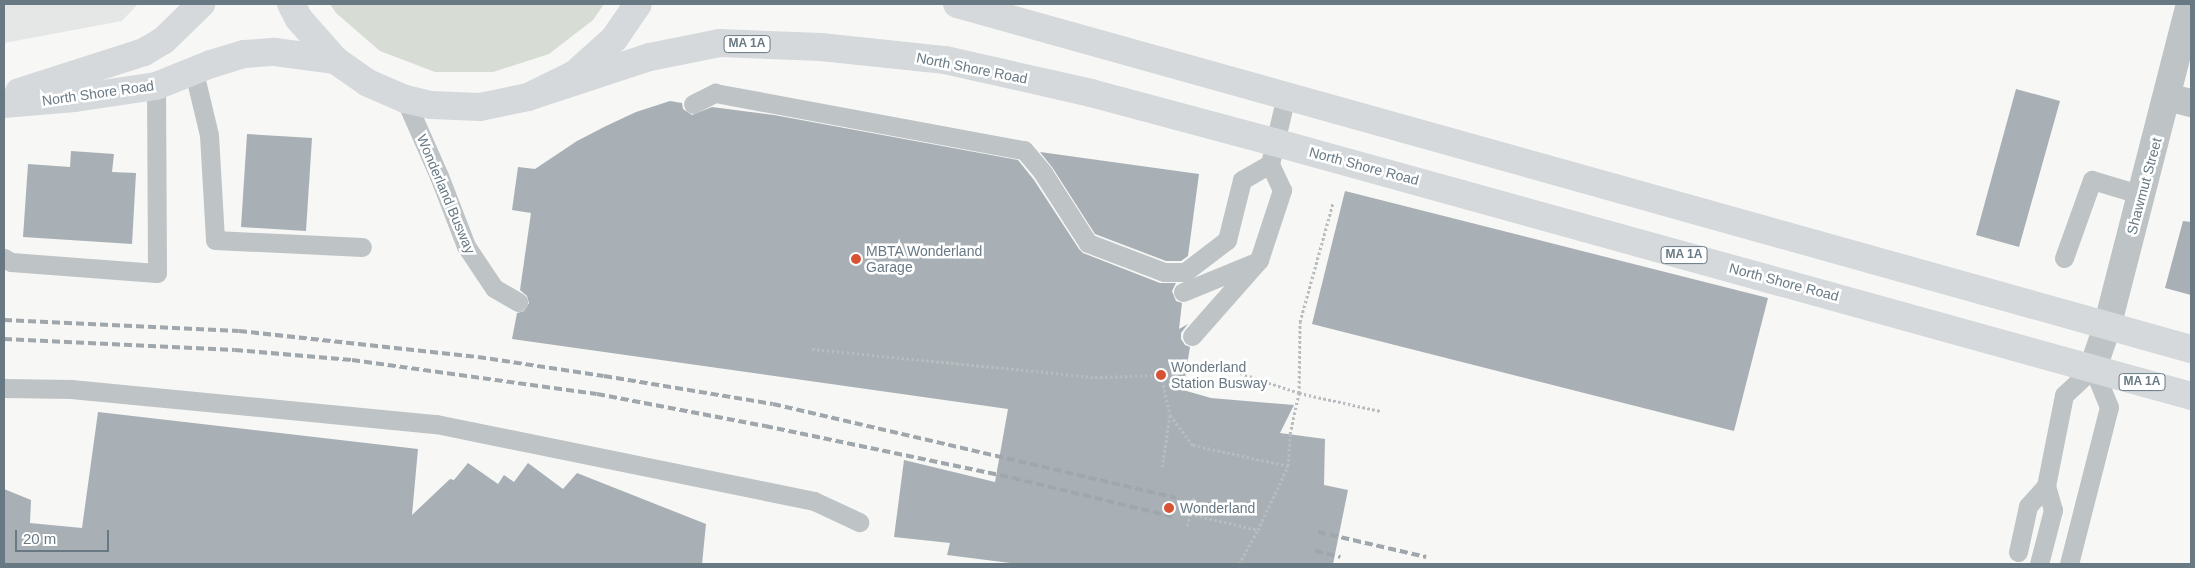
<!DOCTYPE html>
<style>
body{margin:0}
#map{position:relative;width:2195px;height:568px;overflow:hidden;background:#f7f7f5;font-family:Helvetica,sans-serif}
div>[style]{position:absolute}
.built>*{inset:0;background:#e5e6e6}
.green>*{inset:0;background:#d7dcd4}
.building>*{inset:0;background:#a8b0b5}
.path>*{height:3px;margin-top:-1.5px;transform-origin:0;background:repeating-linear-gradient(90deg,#b9bcbe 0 2.5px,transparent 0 5px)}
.service>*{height:19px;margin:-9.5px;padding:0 9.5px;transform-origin:9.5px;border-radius:9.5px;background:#bec3c6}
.minor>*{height:28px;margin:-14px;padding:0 14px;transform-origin:14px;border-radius:14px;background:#bec3c6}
.secondary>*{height:28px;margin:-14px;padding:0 14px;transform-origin:14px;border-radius:14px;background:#d5d9dc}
.trunk>*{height:28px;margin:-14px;padding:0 14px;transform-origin:14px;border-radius:14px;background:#d5d9dc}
.rail>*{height:4px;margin-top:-2px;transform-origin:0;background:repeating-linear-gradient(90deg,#a0a7ac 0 8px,transparent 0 12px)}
.dots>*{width:14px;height:14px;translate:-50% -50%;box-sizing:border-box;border:2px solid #fff;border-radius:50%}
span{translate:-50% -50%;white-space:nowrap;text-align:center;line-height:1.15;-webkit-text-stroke:5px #fff;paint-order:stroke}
.shield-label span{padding:1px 4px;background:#fff;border:1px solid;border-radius:4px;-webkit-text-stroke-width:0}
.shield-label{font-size:12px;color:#687984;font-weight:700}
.street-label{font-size:14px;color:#687984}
.poi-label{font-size:14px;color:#687984}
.left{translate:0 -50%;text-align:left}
.frame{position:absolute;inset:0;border:5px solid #687984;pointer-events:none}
.scale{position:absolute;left:15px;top:530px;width:94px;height:22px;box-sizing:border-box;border:2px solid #687984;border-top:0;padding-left:6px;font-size:15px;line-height:18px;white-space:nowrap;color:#687984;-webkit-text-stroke:4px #fff;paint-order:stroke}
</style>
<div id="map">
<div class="built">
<i style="clip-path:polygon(4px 4px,138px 4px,122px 21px,4px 43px)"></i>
</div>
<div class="green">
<i style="clip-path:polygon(330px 4px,604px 4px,593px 20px,549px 54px,493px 72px,435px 72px,380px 51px,336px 13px)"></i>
</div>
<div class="building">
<i style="clip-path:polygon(2016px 89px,2060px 101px,2019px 247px,1976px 235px)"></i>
<i style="clip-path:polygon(670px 101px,682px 103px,683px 109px,692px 115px,712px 107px,774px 115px,1018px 160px,1034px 180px,1079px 249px,1083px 253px,1160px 283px,1176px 283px,1172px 291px,1176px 301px,1182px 303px,1179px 329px,1188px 324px,1181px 333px,1181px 339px,1185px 345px,1190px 347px,1183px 390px,1211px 398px,1294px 405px,1280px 433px,1325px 439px,1324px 485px,1348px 490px,1333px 564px,1019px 564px,947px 555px,950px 543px,894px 537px,904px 460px,995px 482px,1008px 409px,512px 339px,517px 313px,524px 311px,529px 303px,527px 296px,520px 290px,531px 213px,512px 210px,518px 167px,535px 169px,577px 141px,606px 126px,636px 112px)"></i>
<i style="clip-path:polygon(247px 134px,312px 138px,306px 231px,241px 227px)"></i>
<i style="clip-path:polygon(71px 151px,114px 154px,112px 172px,136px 173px,132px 244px,23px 237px,28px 164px,70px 167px)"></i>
<i style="clip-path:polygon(1040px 152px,1199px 174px,1188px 256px,1181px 261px,1166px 261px,1095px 234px,1052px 167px)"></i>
<i style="clip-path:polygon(1345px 191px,1768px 298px,1734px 431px,1312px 324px)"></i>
<i style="clip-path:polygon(2183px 221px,2191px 222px,2191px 295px,2165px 288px)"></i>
<i style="clip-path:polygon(98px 412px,418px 449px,412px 515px,450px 479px,454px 480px,468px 463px,498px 484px,504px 475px,514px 482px,528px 463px,563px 489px,577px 473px,706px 524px,702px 564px,4px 564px,4px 489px,31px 500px,30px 523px,82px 528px)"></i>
</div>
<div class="path">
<i style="left:812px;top:349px;width:284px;rotate:5.7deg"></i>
<i style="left:1095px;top:377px;width:66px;rotate:-1.7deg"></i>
<i style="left:1161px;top:375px;width:65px;rotate:-6.1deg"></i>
<i style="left:1226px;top:368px;width:77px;rotate:18.9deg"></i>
<i style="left:1299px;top:393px;width:83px;rotate:12.5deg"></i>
<i style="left:1161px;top:375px;width:41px;rotate:77.3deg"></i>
<i style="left:1170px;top:415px;width:54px;rotate:98.6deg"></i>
<i style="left:1170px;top:415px;width:38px;rotate:53deg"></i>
<i style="left:1193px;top:445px;width:97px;rotate:12.5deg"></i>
<i style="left:1190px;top:514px;width:17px;rotate:-77deg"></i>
<i style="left:1187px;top:526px;width:12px;rotate:-76deg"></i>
<i style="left:1190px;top:514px;width:70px;rotate:13.2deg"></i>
<i style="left:1239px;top:564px;width:39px;rotate:-61deg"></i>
<i style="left:1258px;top:530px;width:71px;rotate:-64.9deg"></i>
<i style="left:1288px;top:466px;width:32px;rotate:-86deg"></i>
<i style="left:1290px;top:434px;width:42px;rotate:-77.6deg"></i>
<i style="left:1299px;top:393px;width:71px;rotate:-89.2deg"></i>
<i style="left:1300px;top:322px;width:123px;rotate:-74.5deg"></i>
</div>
<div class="service">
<i style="left:194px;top:72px;width:65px;rotate:76.6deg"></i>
<i style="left:209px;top:135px;width:105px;rotate:86.7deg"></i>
<i style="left:215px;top:240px;width:147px;rotate:2.7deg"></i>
<i style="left:405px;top:99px;width:84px;rotate:66.2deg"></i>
<i style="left:439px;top:176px;width:75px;rotate:68.9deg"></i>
<i style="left:466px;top:246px;width:50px;rotate:56.3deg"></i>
<i style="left:494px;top:288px;width:28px;rotate:30deg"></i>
<i style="left:693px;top:104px;width:25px;rotate:-27deg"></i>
<i style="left:715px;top:93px;width:314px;rotate:10.5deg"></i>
<i style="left:1024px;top:150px;width:30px;rotate:50deg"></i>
<i style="left:1043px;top:173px;width:83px;rotate:57.3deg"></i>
<i style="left:1088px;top:243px;width:81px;rotate:20.9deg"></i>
<i style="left:1164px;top:272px;width:21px"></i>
<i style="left:1185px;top:272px;width:53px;rotate:-37.3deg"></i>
<i style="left:1227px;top:240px;width:62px;rotate:-76deg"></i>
<i style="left:1242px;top:180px;width:32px;rotate:-30deg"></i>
<i style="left:4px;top:258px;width:8px;rotate:30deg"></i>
<i style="left:11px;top:262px;width:146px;rotate:4.3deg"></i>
<i style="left:157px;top:273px;width:187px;rotate:-90.3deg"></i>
<i style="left:2064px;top:258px;width:83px;rotate:-70.3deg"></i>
<i style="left:2092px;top:180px;width:52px;rotate:16.7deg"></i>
<i style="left:1183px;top:292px;width:79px;rotate:-22.3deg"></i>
<i style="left:1192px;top:336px;width:101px;rotate:-48.6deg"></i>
<i style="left:1259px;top:260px;width:74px;rotate:-71.8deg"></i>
<i style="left:1282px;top:190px;width:29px;rotate:-115deg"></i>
<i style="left:1270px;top:164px;width:70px;rotate:-76.8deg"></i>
<i style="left:4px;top:388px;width:67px;rotate:0.9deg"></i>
<i style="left:71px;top:389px;width:367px;rotate:5.5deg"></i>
<i style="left:436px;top:424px;width:386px;rotate:11.5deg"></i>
<i style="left:814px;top:501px;width:50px;rotate:25deg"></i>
<i style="left:2018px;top:552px;width:47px;rotate:-77.7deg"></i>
<i style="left:2028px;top:506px;width:27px;rotate:-48deg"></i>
<i style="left:2039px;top:564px;width:56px;rotate:-75.5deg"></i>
<i style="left:2053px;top:510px;width:25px;rotate:-106deg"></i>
<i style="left:2046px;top:486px;width:93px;rotate:-78.8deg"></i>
<i style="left:2064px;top:395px;width:40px;rotate:-43deg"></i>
<i style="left:2093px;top:368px;width:42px;rotate:67.7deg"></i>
<i style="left:2109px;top:407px;width:162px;rotate:104.3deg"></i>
</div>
<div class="minor">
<i style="left:2167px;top:97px;width:25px;rotate:14deg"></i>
<i style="left:2093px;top:368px;width:43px;rotate:-71.1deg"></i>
<i style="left:2107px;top:327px;width:333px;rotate:-75.6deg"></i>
</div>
<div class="secondary">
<i style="left:19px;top:92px;width:131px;rotate:-17.7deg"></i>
<i style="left:144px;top:52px;width:23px;rotate:-31deg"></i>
<i style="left:164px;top:40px;width:52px;rotate:-44.2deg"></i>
<i style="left:4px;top:104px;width:71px;rotate:-4.8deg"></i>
<i style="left:75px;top:98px;width:82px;rotate:-8.4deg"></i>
<i style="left:156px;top:86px;width:59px;rotate:-21.8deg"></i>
<i style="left:211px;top:64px;width:34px;rotate:-17deg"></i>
<i style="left:244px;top:54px;width:31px;rotate:-4deg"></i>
<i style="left:275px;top:52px;width:61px;rotate:7.6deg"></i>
</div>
<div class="trunk">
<i style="left:291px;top:4px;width:17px;rotate:62deg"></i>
<i style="left:299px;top:19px;width:55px;rotate:48.7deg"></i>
<i style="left:335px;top:60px;width:40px;rotate:34.9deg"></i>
<i style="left:368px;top:83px;width:40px;rotate:23.4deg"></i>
<i style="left:405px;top:99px;width:27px;rotate:13deg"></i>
<i style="left:431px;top:105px;width:49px;rotate:2.3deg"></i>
<i style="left:480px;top:107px;width:49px;rotate:-11.8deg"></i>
<i style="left:528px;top:97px;width:52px;rotate:-26.1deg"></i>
<i style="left:575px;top:74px;width:52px;rotate:-41.9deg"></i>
<i style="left:614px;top:39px;width:42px;rotate:-55.6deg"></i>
<i style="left:957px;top:4px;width:1281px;rotate:15.62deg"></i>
<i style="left:528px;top:97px;width:128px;rotate:-18.2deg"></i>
<i style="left:650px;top:57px;width:71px;rotate:-11.3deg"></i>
<i style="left:720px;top:43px;width:101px;rotate:2.3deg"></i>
<i style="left:821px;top:47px;width:125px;rotate:6deg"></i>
<i style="left:945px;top:60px;width:150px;rotate:12.7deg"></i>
<i style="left:1091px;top:93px;width:189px;rotate:15deg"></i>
<i style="left:1274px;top:142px;width:952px;rotate:15.48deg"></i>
</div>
<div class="rail">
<i style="left:4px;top:320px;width:235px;rotate:2.7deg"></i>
<i style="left:239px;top:331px;width:240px;rotate:6.2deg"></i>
<i style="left:478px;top:357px;width:127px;rotate:8.6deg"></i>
<i style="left:604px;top:376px;width:171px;rotate:9.4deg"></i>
<i style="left:773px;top:404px;width:414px;rotate:13.1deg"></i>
<i style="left:4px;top:339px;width:231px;rotate:2.7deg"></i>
<i style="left:235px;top:350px;width:117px;rotate:4.9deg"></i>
<i style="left:352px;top:360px;width:247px;rotate:7.9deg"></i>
<i style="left:597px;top:394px;width:171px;rotate:10.8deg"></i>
<i style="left:765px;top:426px;width:253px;rotate:11.8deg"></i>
<i style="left:1013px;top:478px;width:166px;rotate:13.6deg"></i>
<i style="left:1318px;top:532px;width:111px;rotate:13deg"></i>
<i style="left:1315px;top:551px;width:26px;rotate:13deg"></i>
</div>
<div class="dots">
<i style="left:856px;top:259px;background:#d85334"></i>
<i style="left:1161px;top:375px;background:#d85334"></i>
<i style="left:1169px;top:508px;background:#d85334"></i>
</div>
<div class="shield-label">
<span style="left:747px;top:44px">MA 1A</span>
<span style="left:1684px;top:255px">MA 1A</span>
<span style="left:2142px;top:382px">MA 1A</span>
</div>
<div class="street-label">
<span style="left:972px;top:68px;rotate:11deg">North Shore Road</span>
<span style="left:98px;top:93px;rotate:-8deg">North Shore Road</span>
<span style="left:1364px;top:166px;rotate:15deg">North Shore Road</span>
<span style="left:2144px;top:186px;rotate:-75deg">Shawmut Street</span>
<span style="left:446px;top:194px;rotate:67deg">Wonderland Busway</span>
<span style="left:1784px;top:282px;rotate:15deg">North Shore Road</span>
</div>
<div class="poi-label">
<span class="left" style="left:866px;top:259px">MBTA Wonderland<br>Garage</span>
<span class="left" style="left:1171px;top:375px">Wonderland<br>Station Busway</span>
<span class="left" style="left:1180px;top:508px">Wonderland</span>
</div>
<div class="frame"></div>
<div class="scale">20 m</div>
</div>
